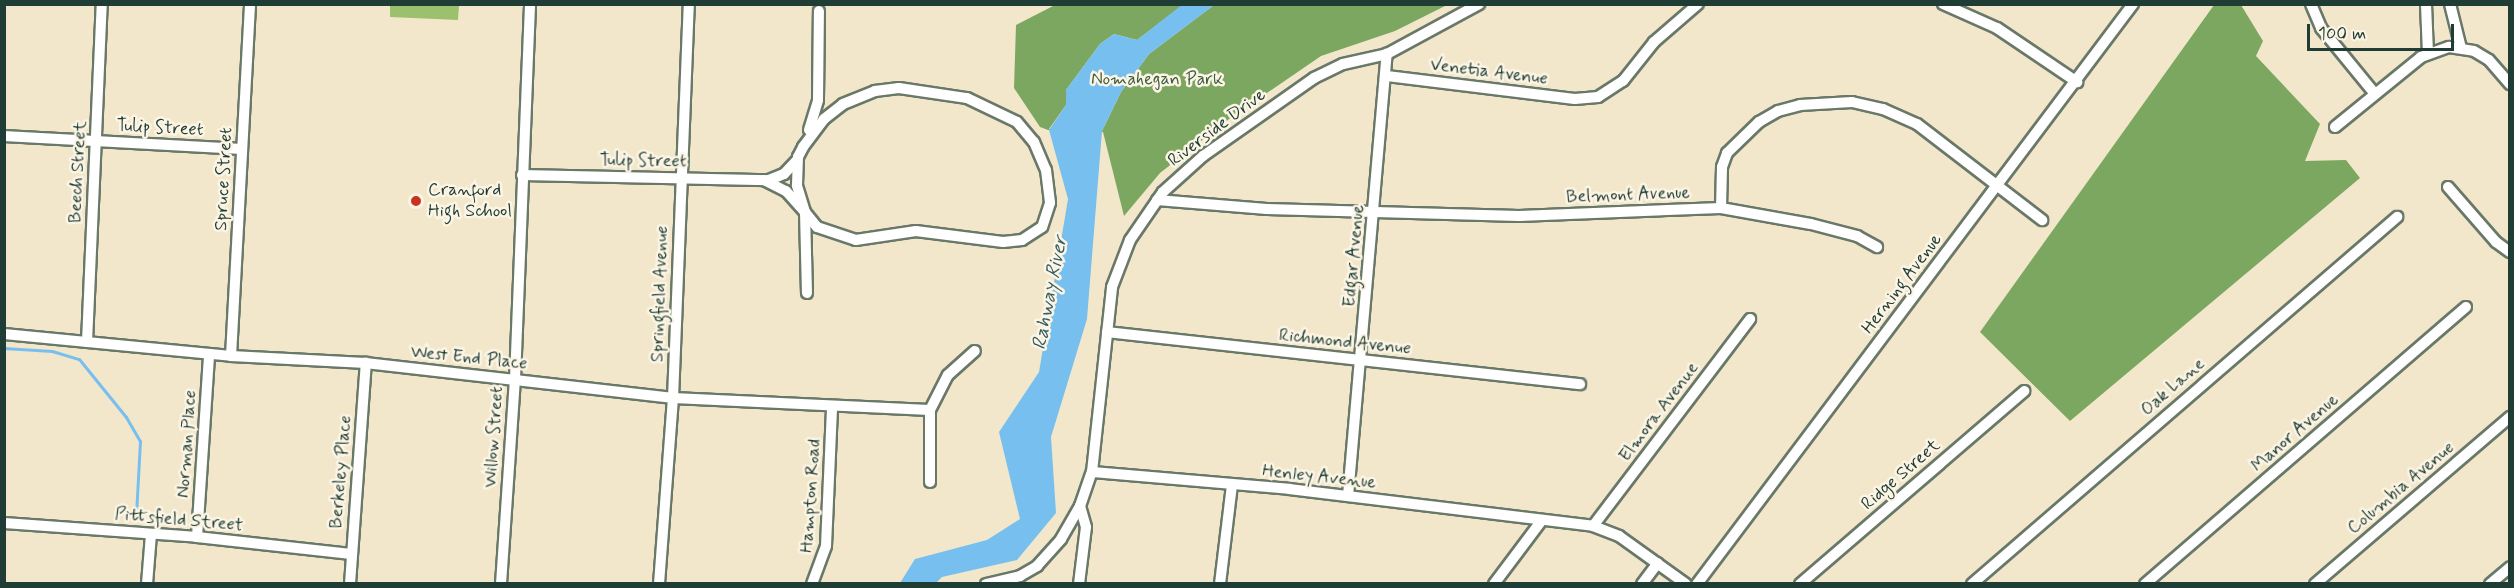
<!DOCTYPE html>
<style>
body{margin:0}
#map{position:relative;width:2514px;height:588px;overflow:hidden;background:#f2e7cb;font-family:Mynerve,sans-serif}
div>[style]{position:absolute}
.green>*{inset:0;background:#9bc16c}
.forest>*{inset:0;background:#7ca760}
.water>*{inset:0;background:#77bfef}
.stream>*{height:3px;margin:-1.5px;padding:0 1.5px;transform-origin:1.5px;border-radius:1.5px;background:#77bfef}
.roads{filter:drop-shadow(2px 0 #697869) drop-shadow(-2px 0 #697869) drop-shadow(0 2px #697869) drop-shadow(0 -2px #697869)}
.minor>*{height:10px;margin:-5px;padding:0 5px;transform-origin:5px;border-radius:5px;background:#fff}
.dots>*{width:16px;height:16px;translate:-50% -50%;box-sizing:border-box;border:3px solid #fcf5e5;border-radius:50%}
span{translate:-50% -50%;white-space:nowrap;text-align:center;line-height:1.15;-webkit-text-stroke:5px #fcf5e5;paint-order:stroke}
.street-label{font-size:18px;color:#1f3d34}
.park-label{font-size:18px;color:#3e5e42}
.poi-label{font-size:18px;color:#1f3d34}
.left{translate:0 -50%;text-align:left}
.water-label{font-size:20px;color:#355e63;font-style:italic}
.frame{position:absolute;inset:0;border:6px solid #1f3d34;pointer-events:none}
.scale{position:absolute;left:2307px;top:24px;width:147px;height:27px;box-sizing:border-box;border:3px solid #1f3d34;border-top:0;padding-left:8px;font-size:18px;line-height:21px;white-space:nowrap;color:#1f3d34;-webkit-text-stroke:4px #fcf5e5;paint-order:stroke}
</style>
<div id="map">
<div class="green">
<i style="clip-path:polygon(390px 5px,459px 5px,458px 20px,390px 17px)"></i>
</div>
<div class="forest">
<i style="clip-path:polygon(1055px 5px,1183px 5px,1137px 40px,1114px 34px,1100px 44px,1066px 90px,1066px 105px,1049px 129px,1102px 131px,1121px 92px,1149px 54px,1214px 5px,1447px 5px,1395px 31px,1321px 56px,1229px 119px,1160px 173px,1124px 216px,1103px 132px,1048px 130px,1040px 127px,1014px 88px,1016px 25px)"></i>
<i style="clip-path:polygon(2214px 5px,2241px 5px,2263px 41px,2256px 56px,2320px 124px,2305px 161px,2346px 160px,2360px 178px,2070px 421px,1980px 332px)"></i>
</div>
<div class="water">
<i style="clip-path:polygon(1183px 4px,1214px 5px,1149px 54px,1121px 92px,1102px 131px,1087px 319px,1051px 437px,1056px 513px,1017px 560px,942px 577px,936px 583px,900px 583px,915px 559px,987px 540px,1020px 519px,999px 432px,1039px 372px,1068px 199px,1049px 130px,1066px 105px,1066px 90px,1100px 44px,1114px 34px,1137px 40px)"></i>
</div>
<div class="stream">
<i style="left:4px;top:348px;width:48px;rotate:3.6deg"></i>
<i style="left:52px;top:351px;width:28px;rotate:17deg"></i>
<i style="left:79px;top:359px;width:75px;rotate:51deg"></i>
<i style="left:126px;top:417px;width:28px;rotate:60deg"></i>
<i style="left:140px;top:441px;width:75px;rotate:93.1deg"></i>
</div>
<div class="roads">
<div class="minor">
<i style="left:1943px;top:4px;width:59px;rotate:24deg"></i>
<i style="left:1997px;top:28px;width:97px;rotate:34deg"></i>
<i style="left:2311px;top:4px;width:26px;rotate:67deg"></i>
<i style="left:2321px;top:28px;width:85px;rotate:50.7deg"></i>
<i style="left:2426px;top:4px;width:50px;rotate:87.7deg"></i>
<i style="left:2450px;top:4px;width:45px;rotate:76deg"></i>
<i style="left:1387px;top:76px;width:189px;rotate:7deg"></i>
<i style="left:1575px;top:99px;width:23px;rotate:-5deg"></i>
<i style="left:1598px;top:97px;width:30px;rotate:-33deg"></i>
<i style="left:1623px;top:81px;width:50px;rotate:-51.5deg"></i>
<i style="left:1654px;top:42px;width:58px;rotate:-40.8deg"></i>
<i style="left:899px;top:88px;width:69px;rotate:8.4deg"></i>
<i style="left:967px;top:98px;width:55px;rotate:25.6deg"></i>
<i style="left:1017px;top:122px;width:26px;rotate:50deg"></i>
<i style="left:1034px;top:142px;width:30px;rotate:67deg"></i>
<i style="left:1046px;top:170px;width:33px;rotate:83deg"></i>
<i style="left:1050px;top:203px;width:25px;rotate:108deg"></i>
<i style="left:1042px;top:227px;width:24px;rotate:147deg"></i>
<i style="left:1022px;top:240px;width:19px;rotate:174deg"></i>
<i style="left:1003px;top:242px;width:88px;rotate:-172.8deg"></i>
<i style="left:916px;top:231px;width:61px;rotate:171.5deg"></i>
<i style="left:856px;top:240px;width:41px;rotate:-161.6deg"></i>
<i style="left:817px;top:227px;width:19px;rotate:-129deg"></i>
<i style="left:805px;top:212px;width:28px;rotate:-107deg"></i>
<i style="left:797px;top:185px;width:28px;rotate:-88deg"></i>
<i style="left:798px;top:157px;width:11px;rotate:-63deg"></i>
<i style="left:803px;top:147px;width:35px;rotate:-53deg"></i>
<i style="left:824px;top:119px;width:24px;rotate:-38deg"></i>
<i style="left:843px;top:104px;width:35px;rotate:-22deg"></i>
<i style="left:875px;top:91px;width:24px;rotate:-7deg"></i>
<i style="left:2335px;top:127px;width:111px;rotate:-39.1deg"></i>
<i style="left:2421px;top:57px;width:30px;rotate:-20deg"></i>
<i style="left:2449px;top:47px;width:25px;rotate:9deg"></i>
<i style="left:2474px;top:51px;width:17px;rotate:31deg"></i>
<i style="left:2489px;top:60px;width:32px;rotate:49deg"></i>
<i style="left:809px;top:130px;width:31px;rotate:-73deg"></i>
<i style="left:818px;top:100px;width:89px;rotate:-89.4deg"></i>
<i style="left:4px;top:136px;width:238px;rotate:3.1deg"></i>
<i style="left:522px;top:175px;width:247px;rotate:1.2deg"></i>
<i style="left:769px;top:180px;width:16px;rotate:-22deg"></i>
<i style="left:784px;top:174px;width:18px;rotate:-47deg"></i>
<i style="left:764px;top:180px;width:25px;rotate:27deg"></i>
<i style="left:786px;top:191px;width:28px;rotate:48deg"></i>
<i style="left:805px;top:212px;width:81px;rotate:88.6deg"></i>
<i style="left:2448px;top:187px;width:73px;rotate:48.9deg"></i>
<i style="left:2496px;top:242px;width:17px;rotate:36deg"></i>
<i style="left:1157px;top:200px;width:110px;rotate:4.7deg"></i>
<i style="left:1267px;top:209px;width:252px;rotate:1.6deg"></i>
<i style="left:1519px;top:216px;width:202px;rotate:-2.3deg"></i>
<i style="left:1721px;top:208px;width:91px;rotate:10.1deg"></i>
<i style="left:1811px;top:224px;width:48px;rotate:14.6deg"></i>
<i style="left:1857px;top:236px;width:23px;rotate:29deg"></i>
<i style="left:1721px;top:208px;width:41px;rotate:-88.6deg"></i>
<i style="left:1722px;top:167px;width:15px;rotate:-70deg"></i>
<i style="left:1727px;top:153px;width:45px;rotate:-44.1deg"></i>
<i style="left:1759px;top:122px;width:22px;rotate:-30deg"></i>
<i style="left:1778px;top:111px;width:23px;rotate:-15deg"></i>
<i style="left:1800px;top:105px;width:52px;rotate:-3.3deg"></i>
<i style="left:1852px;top:102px;width:32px;rotate:13deg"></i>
<i style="left:1883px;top:109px;width:37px;rotate:24deg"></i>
<i style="left:1917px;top:124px;width:158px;rotate:37.5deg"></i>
<i style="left:1107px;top:332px;width:476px;rotate:6.3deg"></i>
<i style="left:4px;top:334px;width:228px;rotate:5.5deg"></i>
<i style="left:231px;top:356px;width:135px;rotate:3deg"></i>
<i style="left:366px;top:363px;width:309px;rotate:6.5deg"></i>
<i style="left:673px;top:398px;width:257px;rotate:2.7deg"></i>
<i style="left:87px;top:342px;width:338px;rotate:-87.5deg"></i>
<i style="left:231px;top:356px;width:353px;rotate:-86.9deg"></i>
<i style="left:1092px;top:472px;width:198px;rotate:4.9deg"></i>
<i style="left:1289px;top:489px;width:306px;rotate:6.9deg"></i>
<i style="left:1593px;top:526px;width:28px;rotate:21deg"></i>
<i style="left:1619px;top:536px;width:82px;rotate:35.6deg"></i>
<i style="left:930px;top:482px;width:72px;rotate:-90deg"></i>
<i style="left:930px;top:410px;width:39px;rotate:-63deg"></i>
<i style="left:948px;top:375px;width:36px;rotate:-42deg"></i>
<i style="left:1348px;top:496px;width:444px;rotate:-85deg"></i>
<i style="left:4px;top:523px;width:194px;rotate:4.1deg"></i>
<i style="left:197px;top:537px;width:155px;rotate:6.3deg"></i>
<i style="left:1593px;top:526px;width:260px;rotate:-52.8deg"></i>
<i style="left:197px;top:537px;width:183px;rotate:-86.2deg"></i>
<i style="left:147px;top:584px;width:50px;rotate:-85.4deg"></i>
<i style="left:350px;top:584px;width:222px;rotate:-85.9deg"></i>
<i style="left:501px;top:584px;width:205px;rotate:-86.1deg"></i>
<i style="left:515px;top:379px;width:375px;rotate:-87.7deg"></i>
<i style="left:659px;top:584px;width:187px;rotate:-85.7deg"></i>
<i style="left:673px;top:398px;width:394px;rotate:-87.7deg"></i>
<i style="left:812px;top:584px;width:40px;rotate:-69.8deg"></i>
<i style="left:826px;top:546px;width:138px;rotate:-87.5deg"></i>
<i style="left:986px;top:584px;width:35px;rotate:-13deg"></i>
<i style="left:1020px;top:576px;width:20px;rotate:-30deg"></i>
<i style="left:1037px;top:566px;width:36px;rotate:-48deg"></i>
<i style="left:1061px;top:539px;width:38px;rotate:-60deg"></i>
<i style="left:1080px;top:506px;width:36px;rotate:-71deg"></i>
<i style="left:1092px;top:472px;width:186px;rotate:-83.8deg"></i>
<i style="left:1112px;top:287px;width:50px;rotate:-69deg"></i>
<i style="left:1130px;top:240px;width:58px;rotate:-55.5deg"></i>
<i style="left:1163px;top:192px;width:54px;rotate:-42deg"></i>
<i style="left:1203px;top:156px;width:136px;rotate:-35.1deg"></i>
<i style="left:1314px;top:78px;width:32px;rotate:-26deg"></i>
<i style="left:1343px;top:64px;width:45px;rotate:-12.8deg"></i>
<i style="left:1387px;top:54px;width:105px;rotate:-28.5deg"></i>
<i style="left:1079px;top:584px;width:57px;rotate:-83deg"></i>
<i style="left:1086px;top:527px;width:22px;rotate:-106deg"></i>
<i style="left:1220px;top:584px;width:100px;rotate:-83.1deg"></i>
<i style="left:1494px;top:584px;width:80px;rotate:-53.1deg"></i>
<i style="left:1642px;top:584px;width:26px;rotate:-53deg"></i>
<i style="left:1697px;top:584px;width:726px;rotate:-53.07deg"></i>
<i style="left:1800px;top:584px;width:296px;rotate:-40.7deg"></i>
<i style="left:1972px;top:584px;width:562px;rotate:-40.81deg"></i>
<i style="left:2145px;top:584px;width:424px;rotate:-40.8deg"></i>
<i style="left:2315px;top:584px;width:257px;rotate:-40.6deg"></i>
<i style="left:2490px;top:584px;width:26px;rotate:-40deg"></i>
</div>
</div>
<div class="dots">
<i style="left:416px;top:201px;background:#c8321e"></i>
</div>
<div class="street-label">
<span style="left:1489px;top:72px;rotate:7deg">Venetia Avenue</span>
<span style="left:160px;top:128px;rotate:3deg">Tulip Street</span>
<span style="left:1217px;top:128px;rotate:-37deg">Riverside Drive</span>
<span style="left:643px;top:161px;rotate:1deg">Tulip Street</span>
<span style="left:78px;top:172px;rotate:-87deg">Beech Street</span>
<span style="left:224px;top:179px;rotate:-87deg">Spruce Street</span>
<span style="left:1628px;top:195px;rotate:-2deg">Belmont Avenue</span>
<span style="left:1354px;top:256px;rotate:-85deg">Edgar Avenue</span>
<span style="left:1902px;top:284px;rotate:-53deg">Herning Avenue</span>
<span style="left:660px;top:294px;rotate:-88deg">Springfield Avenue</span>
<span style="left:1345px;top:342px;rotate:6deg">Richmond Avenue</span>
<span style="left:469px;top:358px;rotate:6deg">West End Place</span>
<span style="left:2173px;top:387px;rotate:-41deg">Oak Lane</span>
<span style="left:1659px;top:412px;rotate:-53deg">Elmora Avenue</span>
<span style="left:2295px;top:433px;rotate:-41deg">Manor Avenue</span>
<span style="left:494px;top:437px;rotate:-86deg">Willow Street</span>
<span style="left:187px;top:444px;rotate:-86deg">Norman Place</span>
<span style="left:341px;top:472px;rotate:-85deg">Berkeley Place</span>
<span style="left:1901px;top:475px;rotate:-41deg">Ridge Street</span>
<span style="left:1319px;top:477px;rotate:6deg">Henley Avenue</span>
<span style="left:2401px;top:488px;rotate:-40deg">Columbia Avenue</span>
<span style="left:811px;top:496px;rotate:-86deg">Hampton Road</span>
<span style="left:179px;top:520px;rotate:5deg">Pittsfield Street</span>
</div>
<div class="park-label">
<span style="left:1157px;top:79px">Nomahegan Park</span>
</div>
<div class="poi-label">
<span class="left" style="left:428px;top:201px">Cranford<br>High School</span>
</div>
<div class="water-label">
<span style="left:1050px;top:293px;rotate:-79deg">Rahway River</span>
</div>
<div class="frame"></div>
<div class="scale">100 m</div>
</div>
